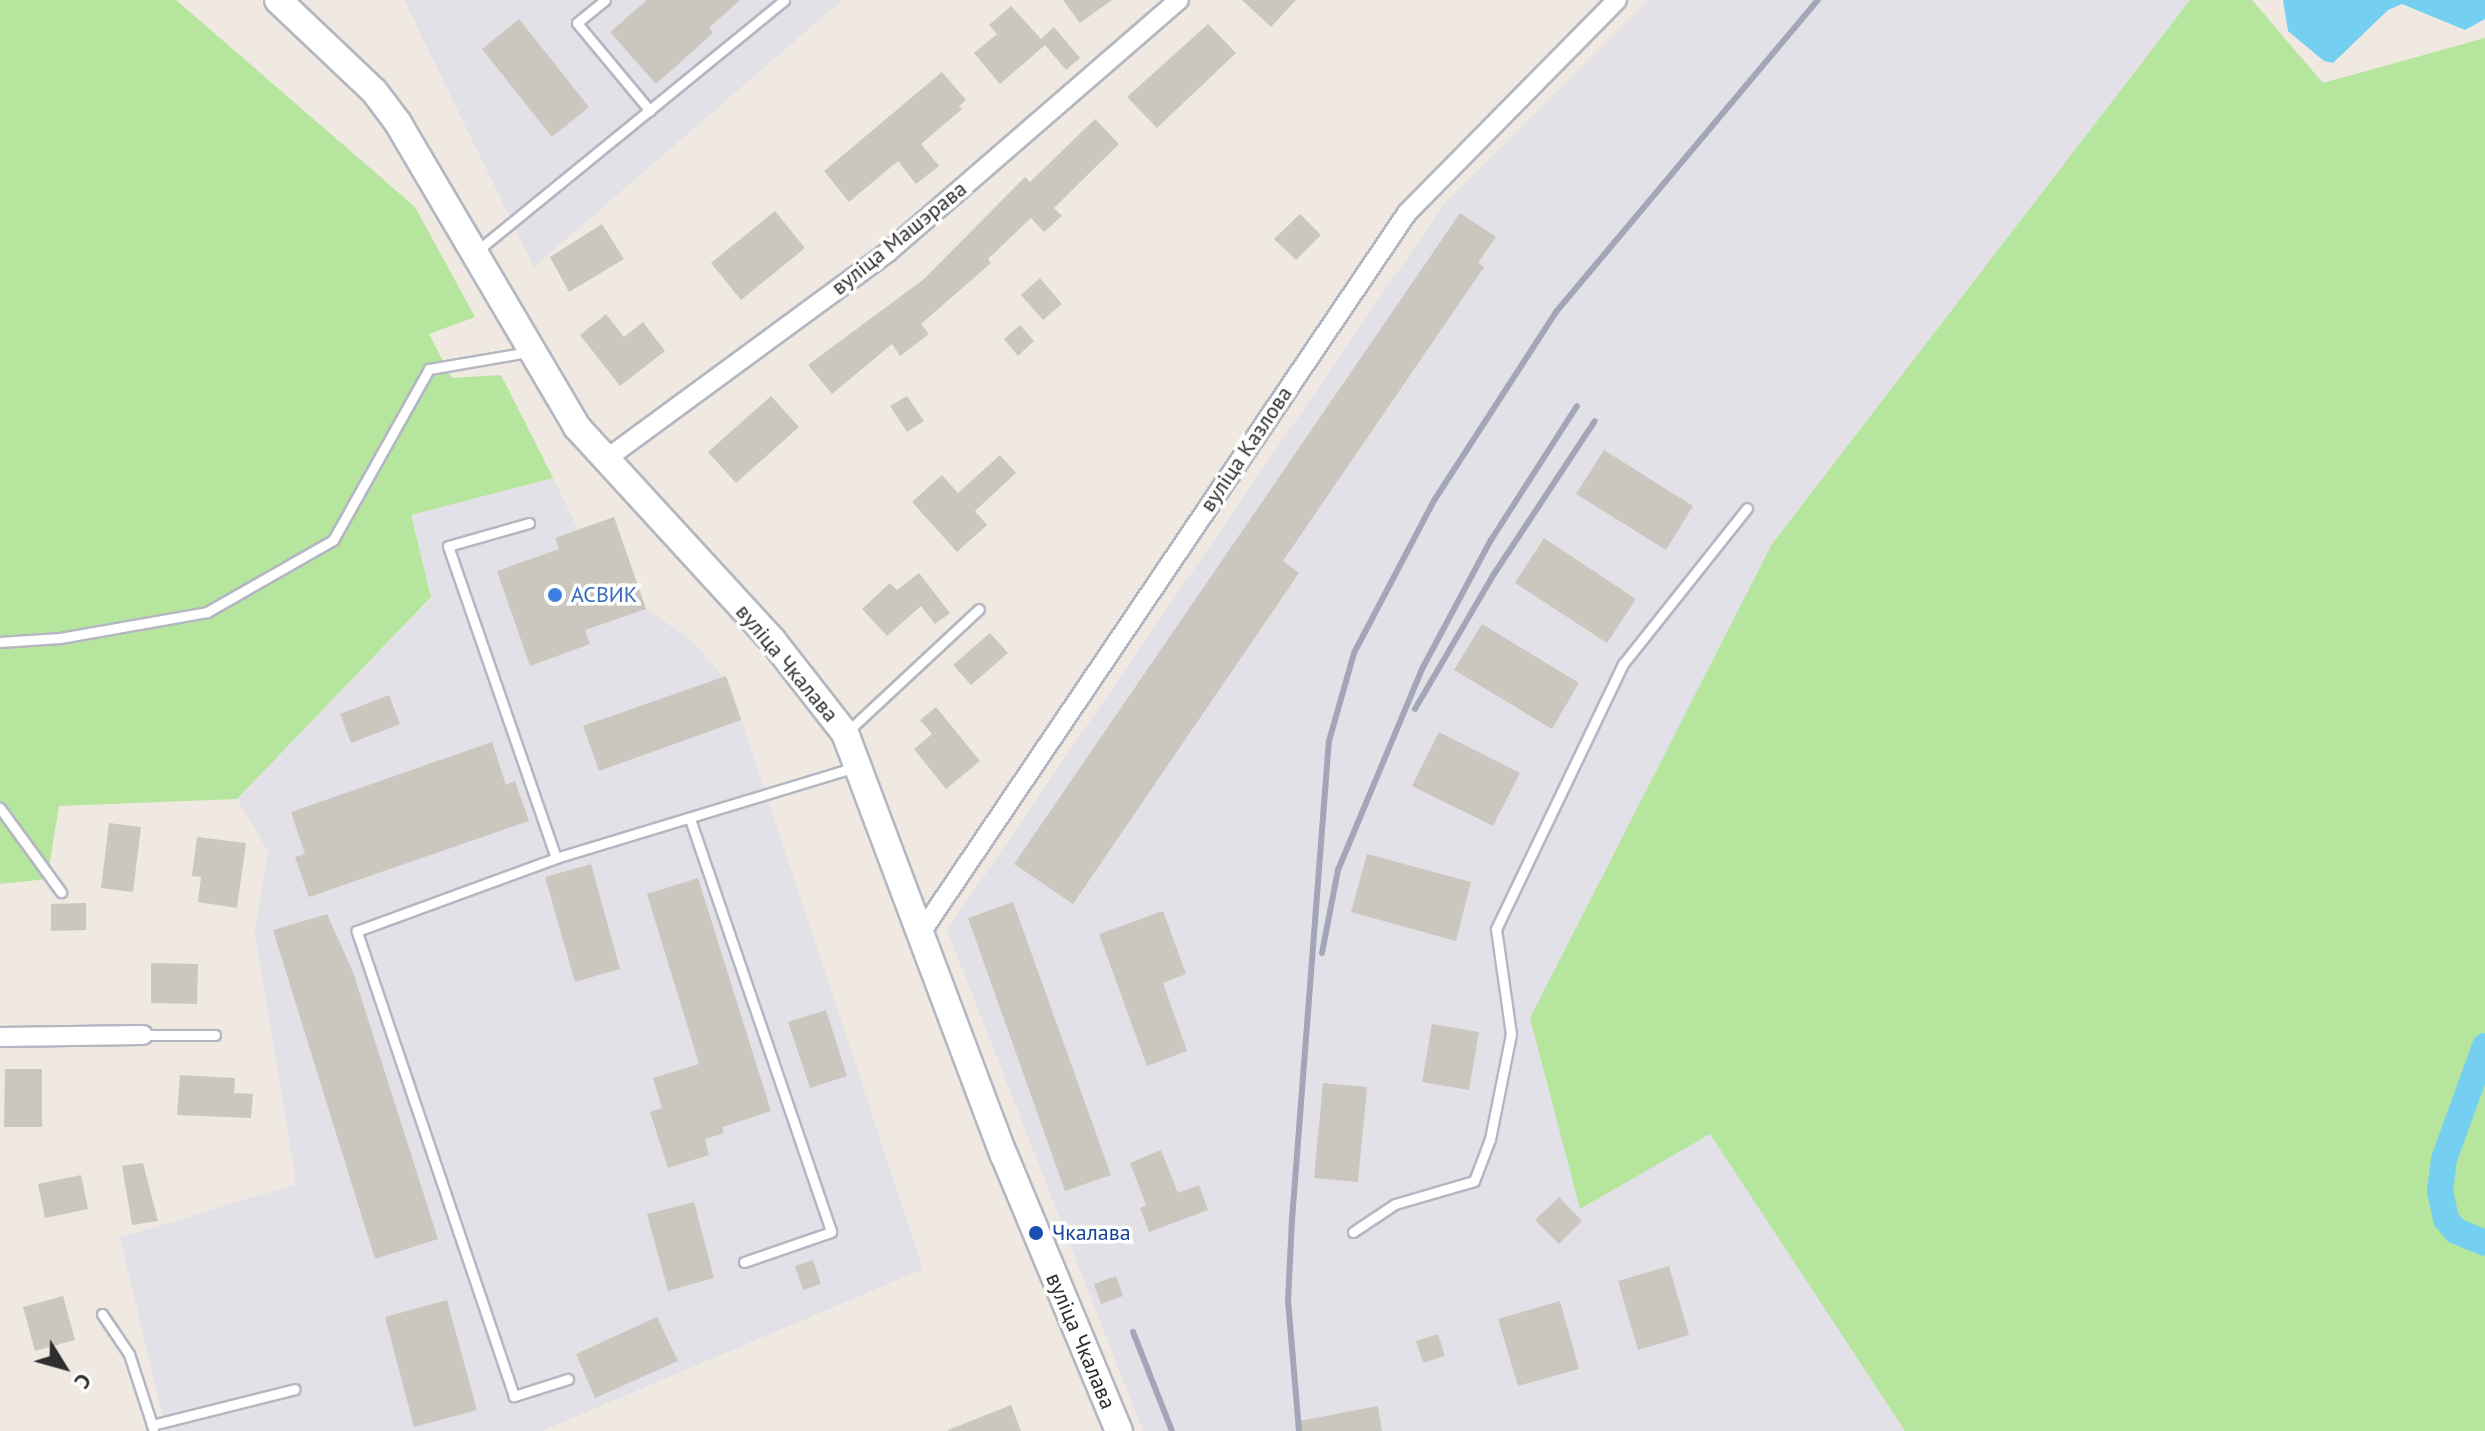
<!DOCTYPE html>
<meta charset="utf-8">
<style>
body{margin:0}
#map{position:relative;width:2485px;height:1431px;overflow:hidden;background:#efe9e1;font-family:"PT Sans",sans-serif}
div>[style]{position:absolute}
.industrial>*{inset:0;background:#e3e1e8}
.green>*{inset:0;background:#b6e59e}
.water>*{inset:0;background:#75cff0}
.canal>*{height:26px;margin:-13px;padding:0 13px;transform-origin:13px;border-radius:13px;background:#75cff0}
.building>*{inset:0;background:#cbc7bf}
.roads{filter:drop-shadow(2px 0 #b4b7c1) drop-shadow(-2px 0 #b4b7c1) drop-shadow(0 2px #b4b7c1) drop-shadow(0 -2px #b4b7c1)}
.lane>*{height:9px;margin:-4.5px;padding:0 4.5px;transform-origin:4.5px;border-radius:4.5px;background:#fff}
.street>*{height:18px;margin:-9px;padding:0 9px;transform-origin:9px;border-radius:9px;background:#fff}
.secondary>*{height:26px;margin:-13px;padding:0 13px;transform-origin:13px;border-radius:13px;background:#fff}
.rail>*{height:6px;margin:-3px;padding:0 3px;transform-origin:3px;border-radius:3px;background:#a3a6b8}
.dots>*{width:22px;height:22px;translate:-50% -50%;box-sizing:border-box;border:4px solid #fff;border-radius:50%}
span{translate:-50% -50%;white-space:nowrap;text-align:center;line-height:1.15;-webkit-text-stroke:7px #fff;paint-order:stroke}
.street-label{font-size:22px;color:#2e2e2e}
.shop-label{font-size:22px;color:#366cbe}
.left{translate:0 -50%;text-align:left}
.transit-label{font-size:22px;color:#164399}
.north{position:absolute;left:24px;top:1327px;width:80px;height:80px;-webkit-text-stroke:6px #fff;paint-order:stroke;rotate:127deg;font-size:22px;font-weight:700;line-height:32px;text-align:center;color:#2e2e2e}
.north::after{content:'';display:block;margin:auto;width:28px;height:36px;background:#2e2e2e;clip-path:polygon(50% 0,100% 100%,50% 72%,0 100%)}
</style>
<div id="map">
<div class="industrial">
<i style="clip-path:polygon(404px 0,842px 0,534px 267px)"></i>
<i style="clip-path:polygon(1649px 0,2190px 0,1772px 544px,1581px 1209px,1710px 1133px,1905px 1431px,1143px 1431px,947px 930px,1444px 204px)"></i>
<i style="clip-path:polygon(553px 478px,578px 529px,614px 517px,646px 609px,690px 639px,730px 684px,923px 1269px,542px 1431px,166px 1431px,120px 1238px,296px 1184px,255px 933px,268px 851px,237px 799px,431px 598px,411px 515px)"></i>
</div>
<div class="green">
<i style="clip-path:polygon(0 0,176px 0,415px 207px,475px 317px,429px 334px,452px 378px,501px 375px,553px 478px,411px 515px,431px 597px,237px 799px,59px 806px,47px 879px,0 884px)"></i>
<i style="clip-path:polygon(2190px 0,2252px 0,2323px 83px,2485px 38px,2485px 1431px,1905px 1431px,1710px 1134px,1580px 1209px,1530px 1018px,1772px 544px)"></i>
</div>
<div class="water">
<i style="clip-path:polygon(2283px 0,2485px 0,2485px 19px,2465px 30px,2402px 4px,2388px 10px,2333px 63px,2324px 61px,2288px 31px)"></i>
</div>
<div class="canal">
<i style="left:2485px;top:1046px;width:120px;rotate:109.9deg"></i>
<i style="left:2444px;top:1159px;width:32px;rotate:97deg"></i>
<i style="left:2440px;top:1191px;width:29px;rotate:78deg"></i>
<i style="left:2446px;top:1219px;width:16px;rotate:50deg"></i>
<i style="left:2456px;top:1231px;width:31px;rotate:22deg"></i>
</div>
<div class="building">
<i style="clip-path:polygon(647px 0,740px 0,709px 28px,713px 33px,656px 84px,610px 32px)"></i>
<i style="clip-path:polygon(1063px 0,1112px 0,1080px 23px)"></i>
<i style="clip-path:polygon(1242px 0,1296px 0,1271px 27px)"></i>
<i style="clip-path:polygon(1011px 6px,1041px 39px,1054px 27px,1080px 58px,1066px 70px,1045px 45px,1000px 84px,974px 53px,997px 34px,989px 25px)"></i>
<i style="clip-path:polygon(519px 19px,589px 107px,552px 137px,482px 49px)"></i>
<i style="clip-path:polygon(1208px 24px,1236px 53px,1157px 128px,1127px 97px)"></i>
<i style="clip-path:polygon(942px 72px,966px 100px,959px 106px,962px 109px,921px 144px,939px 166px,916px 184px,898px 161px,849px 202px,824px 171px)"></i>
<i style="clip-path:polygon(1095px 119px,1119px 144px,1054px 208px,1062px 216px,1044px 232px,1031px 218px,988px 259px,991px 263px,921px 324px,929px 334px,900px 356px,892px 344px,832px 394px,808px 365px,924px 279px,1025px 177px,1030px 182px)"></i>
<i style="clip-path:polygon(775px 211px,805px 248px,741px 300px,711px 263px)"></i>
<i style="clip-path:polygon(1460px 213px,1496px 237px,1478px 263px,1484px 267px,1283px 561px,1299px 573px,1073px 904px,1014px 864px)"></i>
<i style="clip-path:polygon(1300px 214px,1321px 235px,1296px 260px,1274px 239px)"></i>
<i style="clip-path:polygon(602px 224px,624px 259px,569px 292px,550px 257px)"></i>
<i style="clip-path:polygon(1040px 278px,1062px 304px,1043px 320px,1021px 295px)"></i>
<i style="clip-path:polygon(606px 314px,624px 337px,643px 322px,665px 351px,620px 386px,580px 335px)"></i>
<i style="clip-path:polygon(1020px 325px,1034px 341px,1018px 356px,1004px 339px)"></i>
<i style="clip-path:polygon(771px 396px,799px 427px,736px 483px,708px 452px)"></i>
<i style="clip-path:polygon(907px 396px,924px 421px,907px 432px,890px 406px)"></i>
<i style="clip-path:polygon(1604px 450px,1693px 506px,1666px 550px,1576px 494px)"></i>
<i style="clip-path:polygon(1000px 455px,1016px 473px,975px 511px,987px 525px,957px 552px,912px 502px,942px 475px,958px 493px)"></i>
<i style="clip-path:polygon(614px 517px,646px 609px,585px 630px,590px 644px,530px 666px,497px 571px,559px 549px,555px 538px)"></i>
<i style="clip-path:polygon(1544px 538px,1636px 599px,1607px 643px,1515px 583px)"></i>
<i style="clip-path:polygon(919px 573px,950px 613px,935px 624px,921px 606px,887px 636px,862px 609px,890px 583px,897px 590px)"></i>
<i style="clip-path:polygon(1482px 624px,1579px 683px,1552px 729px,1454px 670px)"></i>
<i style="clip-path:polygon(990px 633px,1008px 653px,971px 685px,953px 665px)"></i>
<i style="clip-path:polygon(726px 676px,741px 720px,599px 771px,583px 726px)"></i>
<i style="clip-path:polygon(389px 695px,400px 724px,351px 743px,340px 714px)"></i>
<i style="clip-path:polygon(936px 707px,980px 761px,946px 789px,914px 749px,932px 734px,920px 720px)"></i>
<i style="clip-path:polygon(1439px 732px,1520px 773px,1493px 826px,1412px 786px)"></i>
<i style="clip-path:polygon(492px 742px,506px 785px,515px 781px,529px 821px,309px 897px,295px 857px,305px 854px,291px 812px)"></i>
<i style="clip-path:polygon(109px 823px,141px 827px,133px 892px,101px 888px)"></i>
<i style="clip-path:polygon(197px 837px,246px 843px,237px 908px,198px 902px,201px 877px,192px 876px)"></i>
<i style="clip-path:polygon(1367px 854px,1471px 882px,1456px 941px,1351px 912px)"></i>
<i style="clip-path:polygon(591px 864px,620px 969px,575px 982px,545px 877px)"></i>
<i style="clip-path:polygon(698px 878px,771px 1111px,722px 1127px,724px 1133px,705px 1139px,709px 1155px,668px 1168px,650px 1112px,662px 1108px,653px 1078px,699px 1064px,647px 894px)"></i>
<i style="clip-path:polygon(1013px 902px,1111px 1175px,1065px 1191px,968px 918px)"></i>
<i style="clip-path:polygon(86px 903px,86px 930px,51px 931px,51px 904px)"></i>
<i style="clip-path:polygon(1163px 911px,1186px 974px,1163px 983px,1187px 1051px,1147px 1066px,1099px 934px)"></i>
<i style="clip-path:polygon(327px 914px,353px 972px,438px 1239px,375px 1259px,273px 930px)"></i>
<i style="clip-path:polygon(151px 963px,198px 964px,197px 1004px,151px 1003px)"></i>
<i style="clip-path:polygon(826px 1010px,847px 1076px,810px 1088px,788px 1022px)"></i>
<i style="clip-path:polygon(1432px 1024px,1479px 1032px,1469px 1090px,1422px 1082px)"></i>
<i style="clip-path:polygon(5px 1069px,42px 1069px,42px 1127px,4px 1127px)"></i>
<i style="clip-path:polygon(180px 1075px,235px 1078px,234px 1093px,253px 1094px,251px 1118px,177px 1115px)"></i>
<i style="clip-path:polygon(1323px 1083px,1367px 1087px,1358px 1182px,1314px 1178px)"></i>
<i style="clip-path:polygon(1161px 1150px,1178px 1193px,1199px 1185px,1208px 1210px,1149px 1232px,1140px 1208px,1146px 1205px,1130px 1163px)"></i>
<i style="clip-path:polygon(143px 1163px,158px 1221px,132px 1225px,122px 1166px)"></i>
<i style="clip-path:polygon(81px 1175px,88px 1209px,45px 1218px,38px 1184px)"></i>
<i style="clip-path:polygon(1559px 1197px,1582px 1221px,1559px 1244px,1535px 1220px)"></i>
<i style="clip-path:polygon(694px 1202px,714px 1278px,668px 1291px,647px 1214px)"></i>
<i style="clip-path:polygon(813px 1260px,821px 1284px,803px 1290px,795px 1266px)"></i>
<i style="clip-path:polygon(1669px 1266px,1689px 1335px,1638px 1350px,1618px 1281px)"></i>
<i style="clip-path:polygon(1116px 1276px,1123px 1296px,1101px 1304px,1094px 1284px)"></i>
<i style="clip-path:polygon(63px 1296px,75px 1340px,35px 1351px,23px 1307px)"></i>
<i style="clip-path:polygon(447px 1300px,477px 1410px,414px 1427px,385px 1317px)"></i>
<i style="clip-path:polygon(1560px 1301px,1579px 1369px,1518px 1386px,1498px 1319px)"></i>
<i style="clip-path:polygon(657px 1317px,678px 1361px,595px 1398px,576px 1354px)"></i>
<i style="clip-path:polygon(1438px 1334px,1445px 1356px,1423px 1363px,1416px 1341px)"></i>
<i style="clip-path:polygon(1011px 1405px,1021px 1431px,948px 1431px,948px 1430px)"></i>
<i style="clip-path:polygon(1378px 1406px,1382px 1431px,1299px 1431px,1299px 1421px)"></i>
</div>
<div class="roads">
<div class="lane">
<i style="left:605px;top:0;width:36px;rotate:141deg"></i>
<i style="left:577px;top:23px;width:114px;rotate:50.3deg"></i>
<i style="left:478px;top:250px;width:395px;rotate:-39.2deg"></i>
<i style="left:529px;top:523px;width:84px;rotate:164.1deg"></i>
<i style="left:448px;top:546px;width:330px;rotate:70.9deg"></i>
<i style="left:0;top:642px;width:60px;rotate:-3.8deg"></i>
<i style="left:60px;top:638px;width:149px;rotate:-10deg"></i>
<i style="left:207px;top:612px;width:145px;rotate:-29.7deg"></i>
<i style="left:333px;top:540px;width:196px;rotate:-60.7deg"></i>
<i style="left:429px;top:369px;width:100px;rotate:-9.7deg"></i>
<i style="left:847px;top:732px;width:180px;rotate:-43deg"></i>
<i style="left:0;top:808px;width:104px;rotate:54deg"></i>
<i style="left:690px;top:819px;width:436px;rotate:71.1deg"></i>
<i style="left:831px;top:1232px;width:92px;rotate:161deg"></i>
<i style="left:143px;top:1035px;width:72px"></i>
<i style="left:1353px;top:1232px;width:50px;rotate:-33.7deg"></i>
<i style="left:1395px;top:1204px;width:82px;rotate:-16.2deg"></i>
<i style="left:1474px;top:1181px;width:45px;rotate:-69.1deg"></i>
<i style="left:1490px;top:1139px;width:107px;rotate:-78.7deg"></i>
<i style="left:1511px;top:1034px;width:106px;rotate:-98.1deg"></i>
<i style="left:1496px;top:929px;width:294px;rotate:-64.4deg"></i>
<i style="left:1623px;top:664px;width:199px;rotate:-51.5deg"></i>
<i style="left:102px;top:1314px;width:48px;rotate:56deg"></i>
<i style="left:129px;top:1354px;width:78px;rotate:72deg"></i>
<i style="left:568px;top:1379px;width:57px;rotate:162.5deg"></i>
<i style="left:514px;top:1396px;width:491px;rotate:-108.7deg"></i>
<i style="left:357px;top:931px;width:212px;rotate:-20.1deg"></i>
<i style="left:556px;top:858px;width:313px;rotate:-16.9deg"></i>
<i style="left:152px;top:1425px;width:147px;rotate:-14.1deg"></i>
</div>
<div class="street">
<i style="left:605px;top:460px;width:351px;rotate:-36.3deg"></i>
<i style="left:888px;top:252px;width:385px;rotate:-40.9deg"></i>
<i style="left:920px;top:934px;width:870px;rotate:-55.96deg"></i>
<i style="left:1407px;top:213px;width:299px;rotate:-45.4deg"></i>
<i style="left:0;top:1037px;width:143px;rotate:-0.8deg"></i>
</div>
<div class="secondary">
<i style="left:278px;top:0;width:132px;rotate:43.5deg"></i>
<i style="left:374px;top:91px;width:40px;rotate:53deg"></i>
<i style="left:398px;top:123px;width:353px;rotate:59.5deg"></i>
<i style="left:577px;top:427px;width:290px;rotate:47.5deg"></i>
<i style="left:773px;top:641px;width:117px;rotate:52deg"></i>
<i style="left:845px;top:733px;width:451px;rotate:69.4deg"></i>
<i style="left:1004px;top:1155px;width:299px;rotate:67.4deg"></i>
</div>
</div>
<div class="rail">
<i style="left:1415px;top:709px;width:156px;rotate:-59.7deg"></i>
<i style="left:1494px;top:574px;width:183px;rotate:-56.6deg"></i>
<i style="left:1322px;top:953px;width:85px;rotate:-79.1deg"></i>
<i style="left:1338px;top:870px;width:218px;rotate:-67.3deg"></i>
<i style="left:1422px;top:669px;width:146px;rotate:-61.9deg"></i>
<i style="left:1491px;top:540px;width:159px;rotate:-57.3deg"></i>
<i style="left:1133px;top:1332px;width:106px;rotate:68.5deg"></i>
<i style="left:1299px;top:1431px;width:130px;rotate:-94.8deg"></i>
<i style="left:1288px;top:1301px;width:81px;rotate:-87.2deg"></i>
<i style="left:1292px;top:1220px;width:480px;rotate:-85.6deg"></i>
<i style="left:1329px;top:741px;width:91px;rotate:-74.1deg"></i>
<i style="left:1354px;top:653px;width:174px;rotate:-62.3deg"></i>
<i style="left:1435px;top:499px;width:223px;rotate:-57.1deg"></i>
<i style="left:1556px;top:312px;width:407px;rotate:-50deg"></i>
</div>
<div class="dots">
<i style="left:555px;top:595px;background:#3f7fe0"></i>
<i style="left:1036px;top:1233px;background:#1a4fb4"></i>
</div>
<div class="street-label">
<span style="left:899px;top:238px;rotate:-39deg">вуліца Машэрава</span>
<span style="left:1246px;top:449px;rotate:-56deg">вуліца Казлова</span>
<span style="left:787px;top:663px;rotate:50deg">вуліца Чкалава</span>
<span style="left:1081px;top:1341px;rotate:67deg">вуліца Чкалава</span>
</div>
<div class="shop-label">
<span class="left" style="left:571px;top:595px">АСВИК</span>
</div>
<div class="transit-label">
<span class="left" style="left:1052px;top:1233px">Чкалава</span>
</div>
<div class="north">С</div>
</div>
